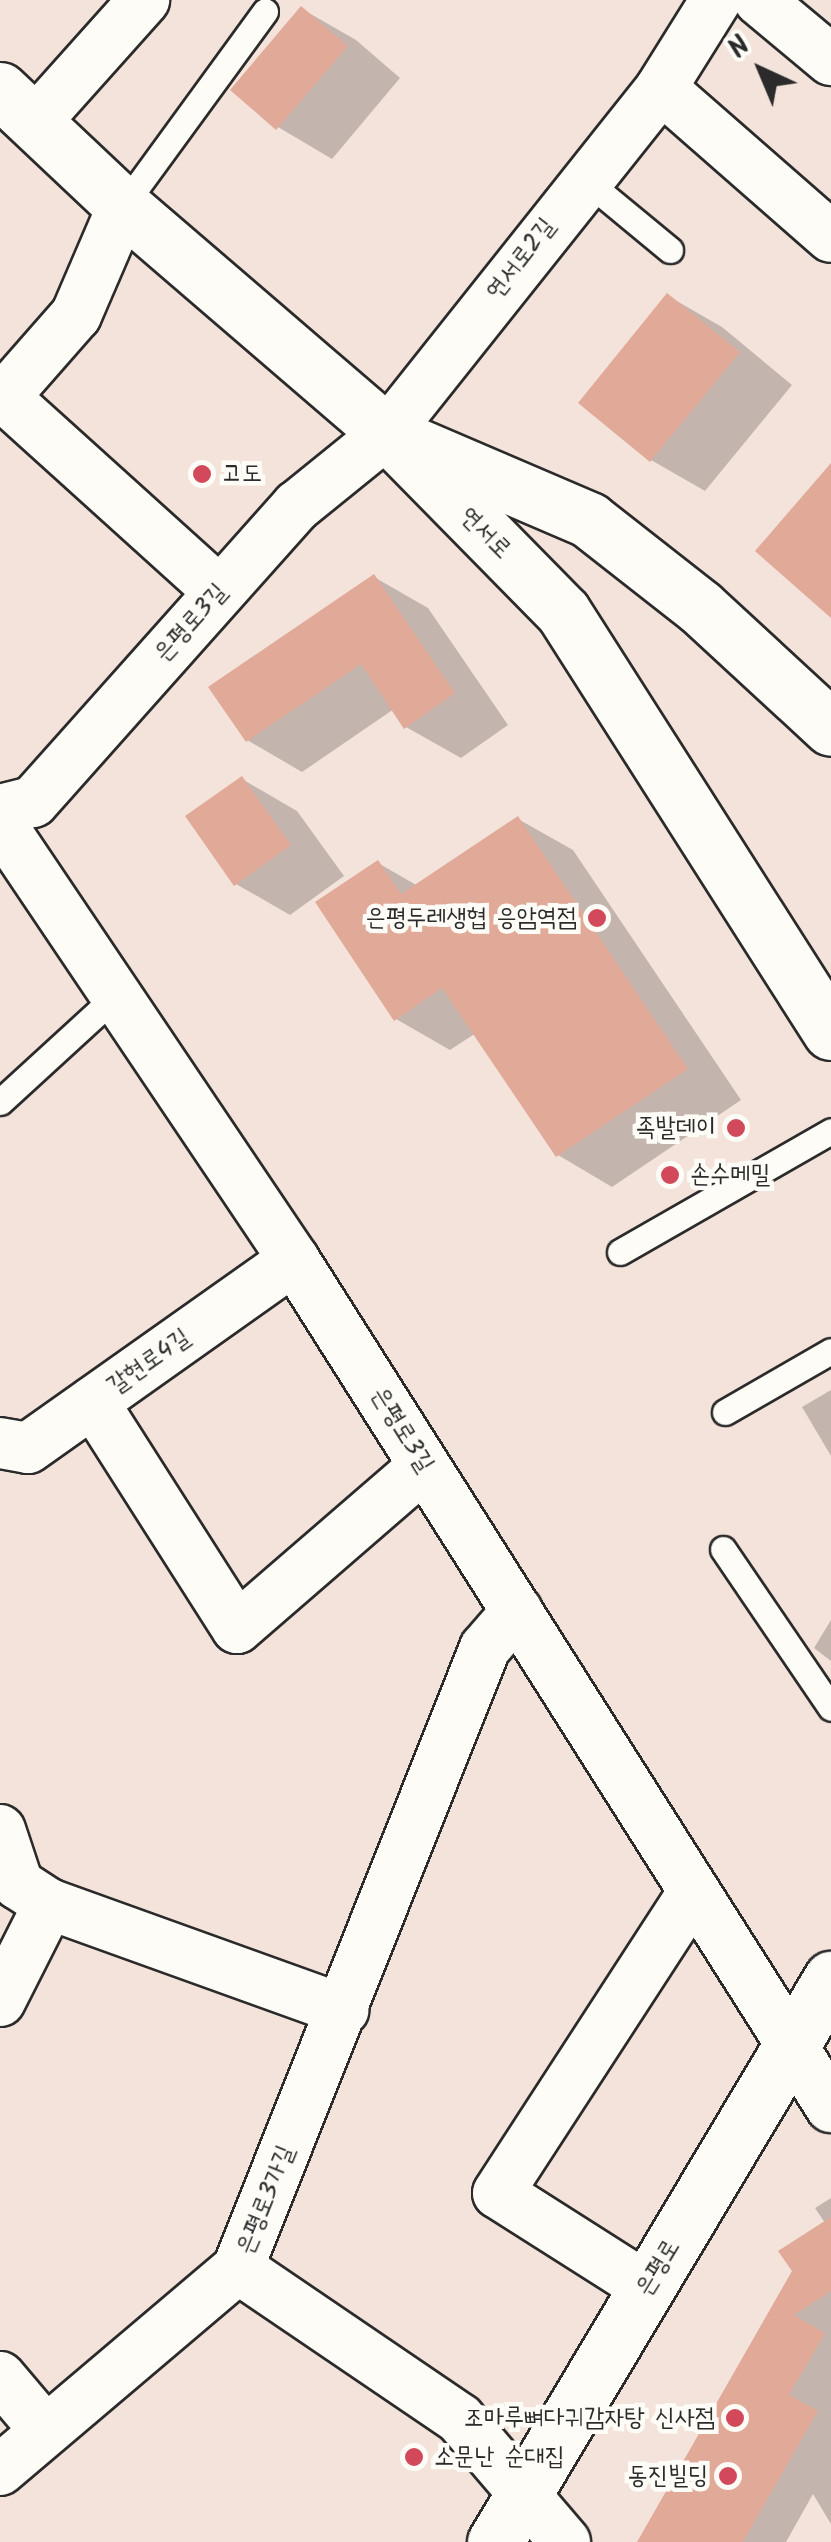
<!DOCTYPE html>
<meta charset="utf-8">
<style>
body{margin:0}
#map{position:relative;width:831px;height:2542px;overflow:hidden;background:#f4e3da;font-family:Kalam,"Poor Story",sans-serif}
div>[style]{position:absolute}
.shadow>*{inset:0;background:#0003}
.building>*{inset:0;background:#e0a998}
.roads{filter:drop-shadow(2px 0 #2b2b2b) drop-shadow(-2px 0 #2b2b2b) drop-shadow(0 2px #2b2b2b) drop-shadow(0 -2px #2b2b2b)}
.lane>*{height:25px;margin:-12.5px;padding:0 12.5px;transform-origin:12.5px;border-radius:12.5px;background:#fdfcf7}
.street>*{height:50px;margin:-25px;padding:0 25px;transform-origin:25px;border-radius:25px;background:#fdfcf7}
.secondary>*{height:55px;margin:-27.5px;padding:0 27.5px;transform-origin:27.5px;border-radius:27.5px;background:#fdfcf7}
.primary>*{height:55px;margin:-27.5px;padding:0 27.5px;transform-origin:27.5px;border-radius:27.5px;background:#fdfcf7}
.dots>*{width:28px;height:28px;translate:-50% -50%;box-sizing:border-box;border:5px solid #fdfcf7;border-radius:50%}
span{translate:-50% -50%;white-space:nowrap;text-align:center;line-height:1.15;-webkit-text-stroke:9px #fdfcf7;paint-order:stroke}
.street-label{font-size:25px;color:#2b2b2b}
.poi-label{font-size:25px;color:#2b2b2b}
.left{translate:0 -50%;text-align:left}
.right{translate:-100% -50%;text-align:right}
.north{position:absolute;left:711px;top:20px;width:100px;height:100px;-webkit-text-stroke:8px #fdfcf7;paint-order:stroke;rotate:316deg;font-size:28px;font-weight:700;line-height:40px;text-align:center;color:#2b2b2b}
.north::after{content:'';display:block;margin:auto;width:35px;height:45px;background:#2b2b2b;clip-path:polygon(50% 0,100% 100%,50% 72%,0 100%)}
</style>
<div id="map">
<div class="shadow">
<i style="clip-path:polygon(302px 9px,356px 40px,400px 78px,332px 159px,278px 127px)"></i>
<i style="clip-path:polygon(668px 296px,722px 327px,792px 385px,705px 491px,651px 460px)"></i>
<i style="clip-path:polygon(374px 577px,428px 608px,508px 725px,461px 758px,406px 727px,394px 709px,302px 772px,247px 740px)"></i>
<i style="clip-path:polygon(242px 779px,297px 811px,344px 876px,290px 915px,236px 884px)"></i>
<i style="clip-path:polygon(518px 819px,573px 850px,741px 1100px,612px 1187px,558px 1155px,476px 1033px,450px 1050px,396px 1019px,378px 863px,418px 886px)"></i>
<i style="clip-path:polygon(831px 1390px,831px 1456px,802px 1407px)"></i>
<i style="clip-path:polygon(831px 1620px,831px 1661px,814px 1648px)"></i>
<i style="clip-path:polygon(831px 2198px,831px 2524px,813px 2494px,786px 2542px,640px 2542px,825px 2223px,815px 2208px)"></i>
</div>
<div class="building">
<i style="clip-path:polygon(301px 6px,348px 46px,276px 130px,230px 90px)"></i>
<i style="clip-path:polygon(667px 293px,740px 352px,650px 462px,578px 403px)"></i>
<i style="clip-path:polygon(831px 463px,831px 618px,755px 551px)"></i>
<i style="clip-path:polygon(374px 574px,455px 693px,404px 729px,361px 664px,246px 742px,208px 687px)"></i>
<i style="clip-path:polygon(242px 776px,291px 845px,234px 886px,185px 816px)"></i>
<i style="clip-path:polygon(518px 816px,688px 1069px,556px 1157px,442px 988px,394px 1021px,315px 902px,378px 860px,401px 894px)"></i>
<i style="clip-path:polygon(831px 2217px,831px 2291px,794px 2315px,825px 2333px,789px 2395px,818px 2411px,743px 2542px,637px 2542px,792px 2271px,778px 2251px)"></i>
</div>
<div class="roads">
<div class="lane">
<i style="left:583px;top:178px;width:113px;rotate:39.6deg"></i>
<i style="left:123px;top:206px;width:241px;rotate:-53.9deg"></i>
<i style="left:0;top:1102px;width:160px;rotate:-42.5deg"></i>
<i style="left:620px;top:1252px;width:243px;rotate:-29.8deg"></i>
<i style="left:725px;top:1412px;width:122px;rotate:-29.9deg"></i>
<i style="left:723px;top:1549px;width:192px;rotate:55.8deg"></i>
</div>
<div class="street">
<i style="left:759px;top:0;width:94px;rotate:39.8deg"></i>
<i style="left:661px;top:88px;width:226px;rotate:41.2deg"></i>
<i style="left:35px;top:122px;width:164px;rotate:-48.2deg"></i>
<i style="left:123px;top:206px;width:119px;rotate:113.3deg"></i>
<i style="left:76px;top:315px;width:109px;rotate:131.3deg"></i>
<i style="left:4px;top:397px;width:290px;rotate:42.1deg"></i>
<i style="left:0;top:810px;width:34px;rotate:-14deg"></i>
<i style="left:33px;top:802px;width:397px;rotate:-48.3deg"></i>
<i style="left:297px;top:506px;width:116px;rotate:-39deg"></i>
<i style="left:387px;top:433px;width:441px;rotate:-51.5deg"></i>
<i style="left:661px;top:88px;width:104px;rotate:-58deg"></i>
<i style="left:0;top:823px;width:527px;rotate:56.07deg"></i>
<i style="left:294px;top:1260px;width:1003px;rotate:57.63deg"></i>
<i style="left:93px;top:1402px;width:268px;rotate:57.5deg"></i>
<i style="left:237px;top:1628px;width:247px;rotate:-40.9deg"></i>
<i style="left:0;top:1443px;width:28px;rotate:10deg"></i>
<i style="left:28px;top:1448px;width:326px;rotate:-35.3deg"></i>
<i style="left:0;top:1830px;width:57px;rotate:71.6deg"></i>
<i style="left:18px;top:1884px;width:37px;rotate:33deg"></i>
<i style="left:49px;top:1904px;width:313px;rotate:19.8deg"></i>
<i style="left:0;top:2001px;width:109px;rotate:-63.2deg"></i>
<i style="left:238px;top:2268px;width:268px;rotate:34.2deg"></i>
<i style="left:460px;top:2419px;width:162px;rotate:49.5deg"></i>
<i style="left:646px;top:2287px;width:175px;rotate:-147.6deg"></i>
<i style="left:498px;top:2193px;width:360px;rotate:-57deg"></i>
<i style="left:0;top:2377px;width:70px;rotate:49.7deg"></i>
<i style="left:0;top:2470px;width:312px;rotate:-40.3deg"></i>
<i style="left:238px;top:2268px;width:667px;rotate:-68.28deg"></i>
<i style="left:485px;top:1648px;width:49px;rotate:-49.1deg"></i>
</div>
<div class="secondary">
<i style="left:495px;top:2542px;width:656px;rotate:-59.17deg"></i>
</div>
<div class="primary">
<i style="left:0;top:90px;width:169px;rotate:43.3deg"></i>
<i style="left:123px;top:206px;width:348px;rotate:40.7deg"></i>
<i style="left:387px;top:433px;width:251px;rotate:45.5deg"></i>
<i style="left:563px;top:612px;width:498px;rotate:57.5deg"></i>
<i style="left:412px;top:444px;width:193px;rotate:23.2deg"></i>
<i style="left:589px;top:520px;width:141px;rotate:38.1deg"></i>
<i style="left:700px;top:607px;width:178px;rotate:42.7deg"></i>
</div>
</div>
<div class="dots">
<i style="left:202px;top:474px;background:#d1495b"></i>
<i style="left:597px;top:918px;background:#d1495b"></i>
<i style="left:736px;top:1128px;background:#d1495b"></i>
<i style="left:670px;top:1175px;background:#d1495b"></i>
<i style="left:735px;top:2418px;background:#d1495b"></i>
<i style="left:414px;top:2457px;background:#d1495b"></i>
<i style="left:728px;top:2476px;background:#d1495b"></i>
</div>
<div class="street-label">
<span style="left:521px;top:259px;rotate:-52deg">연서로2길</span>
<span style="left:485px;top:533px;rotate:45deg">연서로</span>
<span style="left:191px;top:623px;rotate:-48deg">은평로3길</span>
<span style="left:149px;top:1362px;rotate:-35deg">갈현로4길</span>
<span style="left:402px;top:1430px;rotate:58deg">은평로3길</span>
<span style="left:266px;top:2200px;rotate:-68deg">은평로3가길</span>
<span style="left:658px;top:2268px;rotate:-59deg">은평로</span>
</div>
<div class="poi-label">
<span class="left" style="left:222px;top:474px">고도</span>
<span class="right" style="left:577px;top:918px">은평두레생협 응암역점</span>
<span class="right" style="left:716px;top:1128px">족발데이</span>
<span class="left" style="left:690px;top:1175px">손수메밀</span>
<span class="right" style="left:715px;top:2418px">조마루뼈다귀감자탕 신사점</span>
<span class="left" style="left:434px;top:2457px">소문난 순대집</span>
<span class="right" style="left:708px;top:2476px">동진빌딩</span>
</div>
<div class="north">N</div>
</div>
